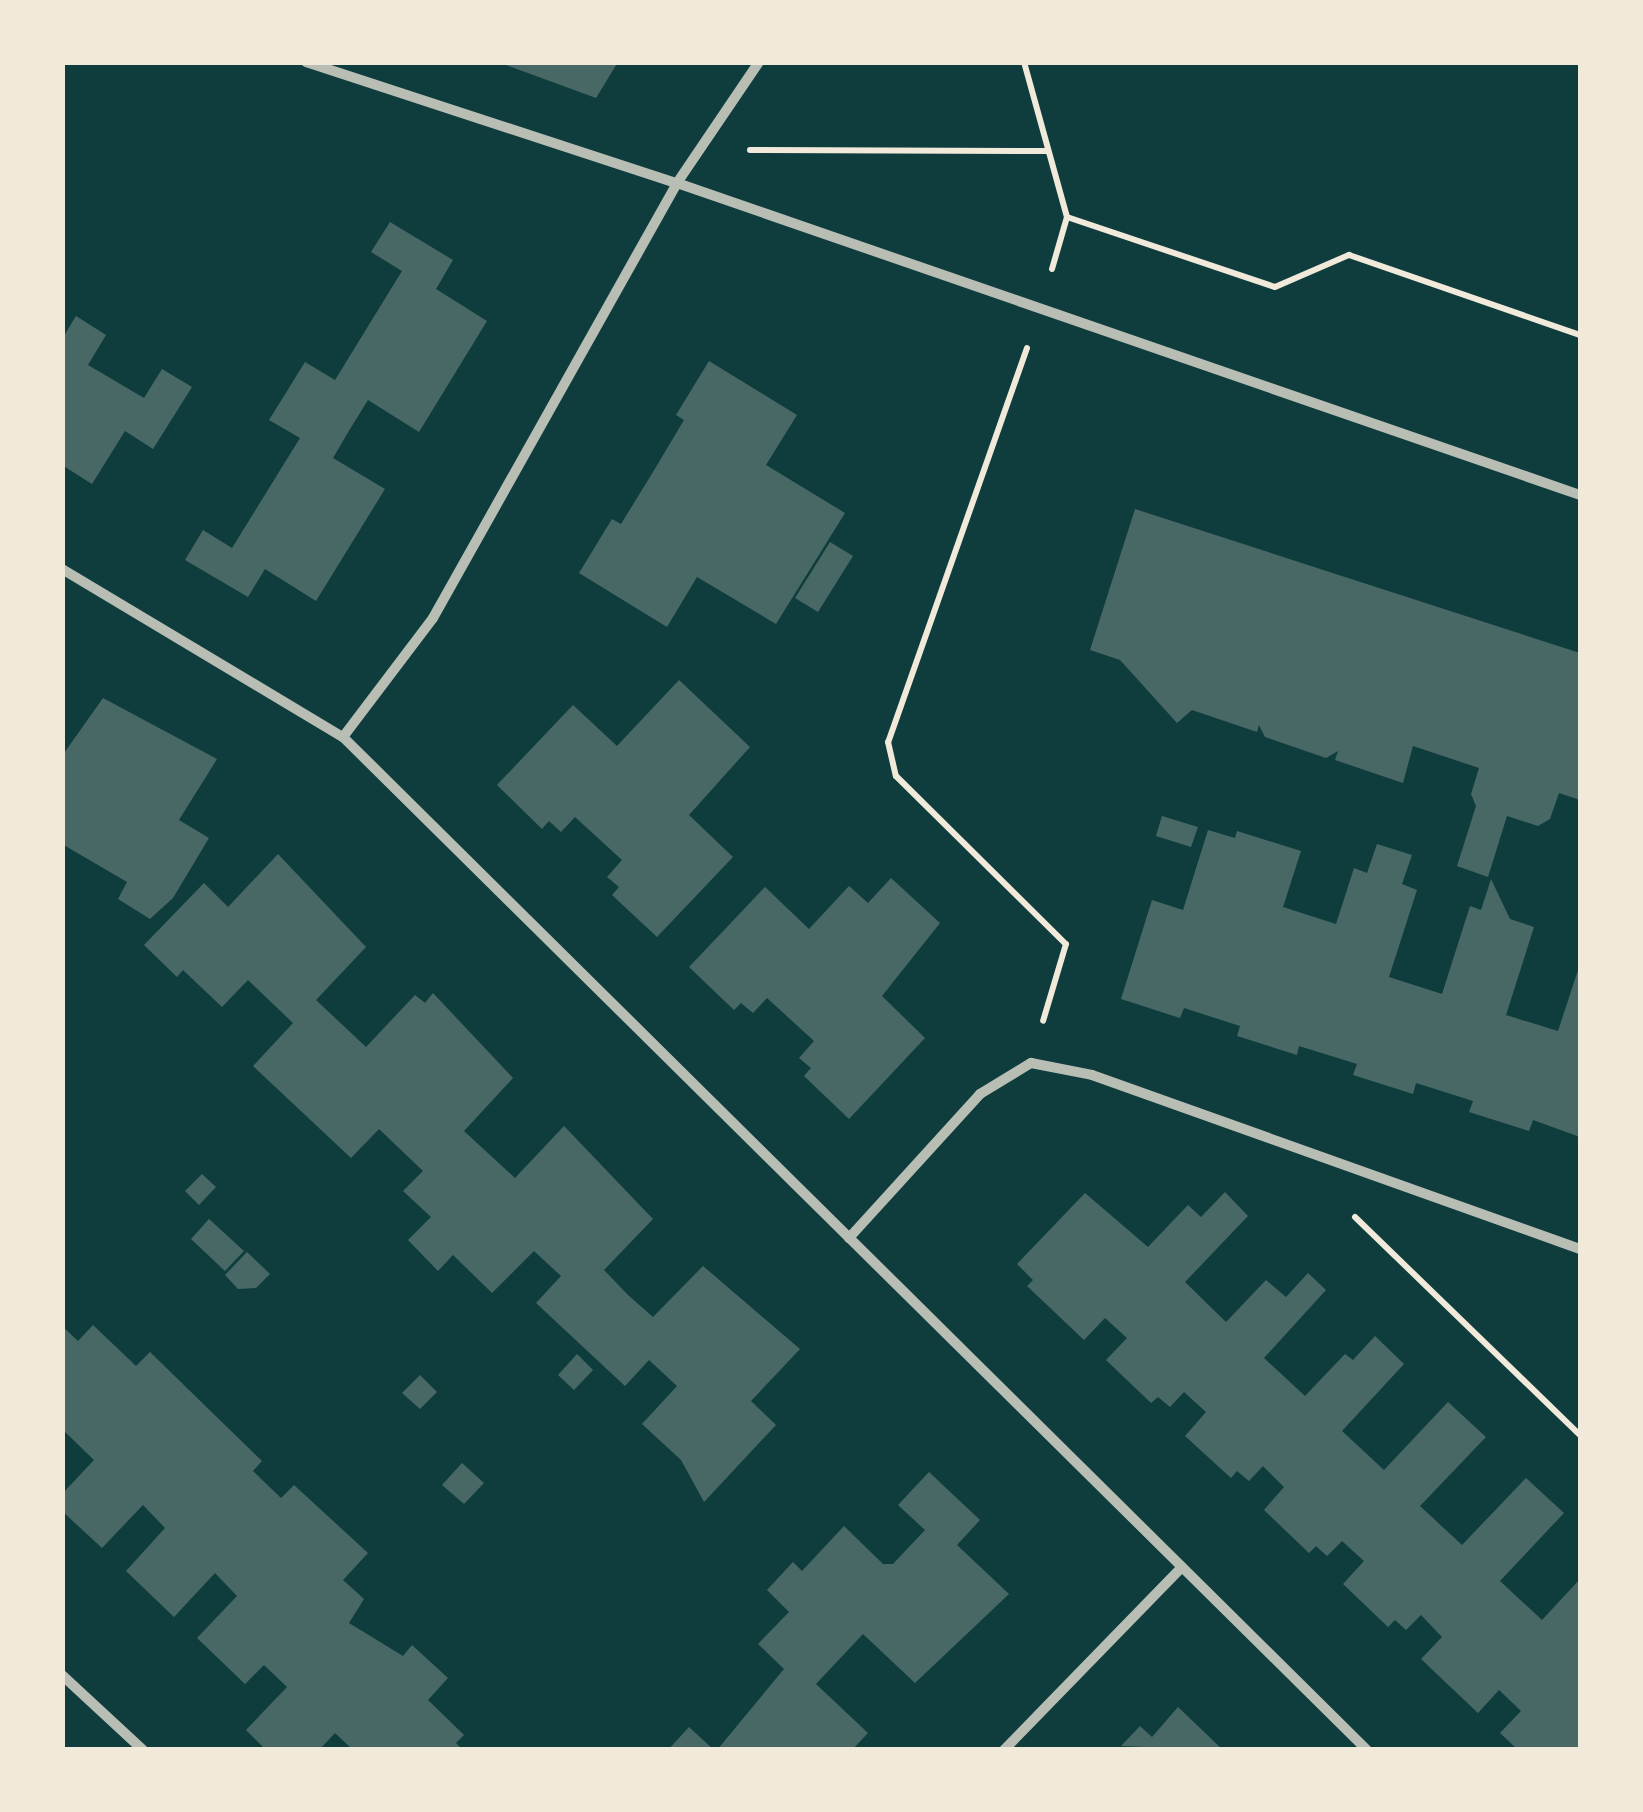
<!DOCTYPE html>
<style>
body{margin:0}
#map{position:relative;width:1643px;height:1812px;overflow:hidden;background:#0f3d3e;font-family:Raleway,sans-serif}
div>[style]{position:absolute}
.building>*{inset:0;background:#486865}
.path>*{height:6px;margin:-3px;padding:0 3px;transform-origin:3px;border-radius:3px;background:#f1e9da}
.minor>*{height:10px;margin:-5px;padding:0 5px;transform-origin:5px;border-radius:5px;background:#b8beb3}
span{translate:-50% -50%;white-space:nowrap;text-align:center;line-height:1.15;-webkit-text-stroke:9px #f1e9da;paint-order:stroke}
.frame{position:absolute;inset:0;border:65px solid #f1e9da;pointer-events:none}
</style>
<div id="map">
<div class="building">
<i style="clip-path:polygon(498px 62px,618px 62px,596px 98px)"></i>
<i style="clip-path:polygon(390px 222px,453px 260px,436px 289px,487px 321px,419px 432px,368px 400px,350px 429px,333px 458px,385px 489px,316px 601px,265px 569px,248px 597px,185px 560px,203px 530px,232px 548px,300px 438px,269px 420px,305px 362px,335px 380px,402px 271px,371px 252px)"></i>
<i style="clip-path:polygon(76px 316px,106px 335px,88px 365px,144px 398px,162px 369px,192px 387px,153px 449px,125px 431px,92px 484px,62px 465px,62px 339px)"></i>
<i style="clip-path:polygon(709px 361px,797px 415px,766px 465px,845px 513px,776px 624px,697px 577px,667px 627px,579px 573px,612px 519px,621px 524px,653px 472px,684px 420px,676px 415px)"></i>
<i style="clip-path:polygon(1135px 509px,1580px 653px,1580px 800px,1559px 793px,1550px 819px,1538px 826px,1507px 816px,1488px 877px,1457px 866px,1476px 806px,1471px 794px,1479px 768px,1413px 746px,1403px 783px,1335px 760px,1338px 751px,1326px 758px,1265px 737px,1259px 725px,1257px 732px,1192px 710px,1177px 723px,1120px 660px,1090px 650px)"></i>
<i style="clip-path:polygon(830px 542px,853px 556px,818px 612px,795px 598px)"></i>
<i style="clip-path:polygon(679px 680px,750px 747px,689px 815px,733px 857px,657px 937px,612px 895px,619px 887px,607px 877px,622px 860px,575px 817px,561px 832px,549px 821px,542px 829px,497px 785px,573px 705px,617px 746px)"></i>
<i style="clip-path:polygon(103px 698px,217px 759px,179px 820px,209px 838px,173px 898px,150px 919px,118px 899px,127px 882px,62px 844px,62px 756px)"></i>
<i style="clip-path:polygon(1162px 816px,1198px 827px,1191px 847px,1156px 836px)"></i>
<i style="clip-path:polygon(1208px 830px,1235px 838px,1237px 831px,1301px 851px,1283px 907px,1336px 924px,1354px 868px,1367px 873px,1377px 844px,1412px 855px,1402px 884px,1417px 890px,1389px 977px,1442px 994px,1470px 906px,1481px 910px,1491px 879px,1510px 919px,1534px 927px,1506px 1015px,1558px 1031px,1580px 964px,1580px 1137px,1533px 1120px,1529px 1131px,1469px 1112px,1473px 1101px,1416px 1083px,1413px 1094px,1353px 1075px,1357px 1064px,1299px 1046px,1297px 1055px,1237px 1036px,1240px 1026px,1184px 1008px,1180px 1018px,1121px 999px,1152px 900px,1183px 910px)"></i>
<i style="clip-path:polygon(278px 854px,366px 947px,316px 1000px,366px 1047px,415px 995px,425px 1003px,433px 993px,513px 1078px,464px 1131px,515px 1178px,564px 1126px,653px 1219px,604px 1270px,628px 1295px,653px 1317px,703px 1266px,800px 1349px,751px 1401px,776px 1425px,704px 1502px,681px 1460px,642px 1424px,677px 1386px,649px 1360px,625px 1386px,581px 1345px,536px 1303px,561px 1276px,534px 1251px,492px 1293px,453px 1255px,438px 1271px,408px 1240px,431px 1217px,403px 1191px,423px 1171px,379px 1129px,351px 1158px,253px 1066px,293px 1023px,248px 980px,222px 1007px,183px 970px,177px 977px,144px 945px,204px 883px,228px 907px)"></i>
<i style="clip-path:polygon(891px 878px,940px 923px,882px 996px,925px 1038px,849px 1119px,804px 1076px,811px 1068px,799px 1058px,814px 1041px,767px 998px,753px 1013px,741px 1003px,734px 1010px,689px 967px,765px 887px,809px 929px,849px 886px,868px 903px)"></i>
<i style="clip-path:polygon(202px 1174px,216px 1187px,199px 1205px,185px 1191px)"></i>
<i style="clip-path:polygon(1225px 1192px,1248px 1216px,1185px 1282px,1226px 1322px,1266px 1280px,1286px 1297px,1308px 1273px,1326px 1290px,1264px 1358px,1305px 1396px,1345px 1354px,1353px 1360px,1375px 1336px,1404px 1364px,1342px 1431px,1384px 1470px,1448px 1402px,1486px 1437px,1420px 1506px,1462px 1545px,1526px 1478px,1564px 1513px,1500px 1581px,1542px 1620px,1580px 1579px,1580px 1750px,1518px 1750px,1500px 1733px,1521px 1711px,1499px 1690px,1478px 1713px,1421px 1659px,1442px 1637px,1421px 1615px,1406px 1630px,1395px 1620px,1388px 1627px,1343px 1584px,1364px 1561px,1342px 1541px,1327px 1556px,1316px 1546px,1309px 1553px,1264px 1510px,1284px 1487px,1263px 1466px,1249px 1481px,1237px 1471px,1231px 1478px,1185px 1436px,1206px 1412px,1184px 1392px,1170px 1407px,1158px 1397px,1151px 1403px,1106px 1360px,1127px 1338px,1105px 1318px,1084px 1340px,1027px 1286px,1033px 1280px,1017px 1264px,1085px 1193px,1148px 1247px,1188px 1205px,1201px 1217px)"></i>
<i style="clip-path:polygon(209px 1219px,244px 1251px,225px 1271px,191px 1239px)"></i>
<i style="clip-path:polygon(247px 1252px,270px 1274px,256px 1288px,238px 1289px,225px 1275px)"></i>
<i style="clip-path:polygon(93px 1325px,136px 1366px,150px 1352px,262px 1461px,253px 1471px,281px 1498px,294px 1485px,368px 1553px,343px 1580px,364px 1599px,349px 1623px,403px 1656px,412px 1645px,448px 1678px,428px 1700px,464px 1735px,456px 1743px,463px 1750px,353px 1750px,335px 1733px,319px 1750px,266px 1750px,246px 1730px,287px 1687px,264px 1665px,245px 1684px,197px 1638px,237px 1596px,215px 1573px,174px 1617px,126px 1571px,165px 1528px,143px 1505px,102px 1548px,62px 1511px,62px 1494px,94px 1460px,62px 1429px,62px 1326px,78px 1341px)"></i>
<i style="clip-path:polygon(577px 1354px,593px 1370px,574px 1390px,558px 1375px)"></i>
<i style="clip-path:polygon(420px 1375px,437px 1392px,420px 1409px,402px 1393px)"></i>
<i style="clip-path:polygon(462px 1463px,484px 1483px,464px 1504px,442px 1485px)"></i>
<i style="clip-path:polygon(929px 1472px,980px 1520px,957px 1545px,1009px 1594px,915px 1683px,863px 1634px,816px 1684px,868px 1733px,852px 1750px,717px 1750px,784px 1669px,758px 1644px,789px 1612px,767px 1590px,793px 1562px,802px 1571px,844px 1526px,883px 1564px,893px 1564px,925px 1530px,898px 1505px)"></i>
<i style="clip-path:polygon(1178px 1707px,1223px 1750px,1121px 1746px,1140px 1726px,1152px 1737px)"></i>
<i style="clip-path:polygon(689px 1727px,714px 1750px,668px 1750px)"></i>
</div>
<div class="path">
<i style="left:1024px;top:62px;width:161px;rotate:74.5deg"></i>
<i style="left:750px;top:150px;width:298px;rotate:0.2deg"></i>
<i style="left:1052px;top:269px;width:54px;rotate:-73.9deg"></i>
<i style="left:1067px;top:217px;width:219px;rotate:18.6deg"></i>
<i style="left:1275px;top:287px;width:81px;rotate:-23.4deg"></i>
<i style="left:1349px;top:255px;width:244px;rotate:19.1deg"></i>
<i style="left:1027px;top:348px;width:418px;rotate:109.4deg"></i>
<i style="left:888px;top:742px;width:35px;rotate:77deg"></i>
<i style="left:896px;top:776px;width:239px;rotate:44.7deg"></i>
<i style="left:1066px;top:944px;width:80px;rotate:106.6deg"></i>
<i style="left:1355px;top:1217px;width:313px;rotate:44.1deg"></i>
</div>
<div class="minor">
<i style="left:306px;top:62px;width:390px;rotate:18.1deg"></i>
<i style="left:677px;top:183px;width:955px;rotate:19.06deg"></i>
<i style="left:62px;top:569px;width:327px;rotate:30.9deg"></i>
<i style="left:343px;top:737px;width:1440px;rotate:44.69deg"></i>
<i style="left:343px;top:737px;width:149px;rotate:-52.9deg"></i>
<i style="left:433px;top:618px;width:499px;rotate:-60.7deg"></i>
<i style="left:677px;top:183px;width:146px;rotate:-55.9deg"></i>
<i style="left:849px;top:1238px;width:195px;rotate:-47.7deg"></i>
<i style="left:980px;top:1094px;width:60px;rotate:-31.3deg"></i>
<i style="left:1031px;top:1063px;width:62px;rotate:11.1deg"></i>
<i style="left:1092px;top:1075px;width:518px;rotate:19.62deg"></i>
<i style="left:62px;top:1675px;width:110px;rotate:42.8deg"></i>
<i style="left:1004px;top:1750px;width:255px;rotate:-45.8deg"></i>
</div>
<div class="frame"></div>
</div>
